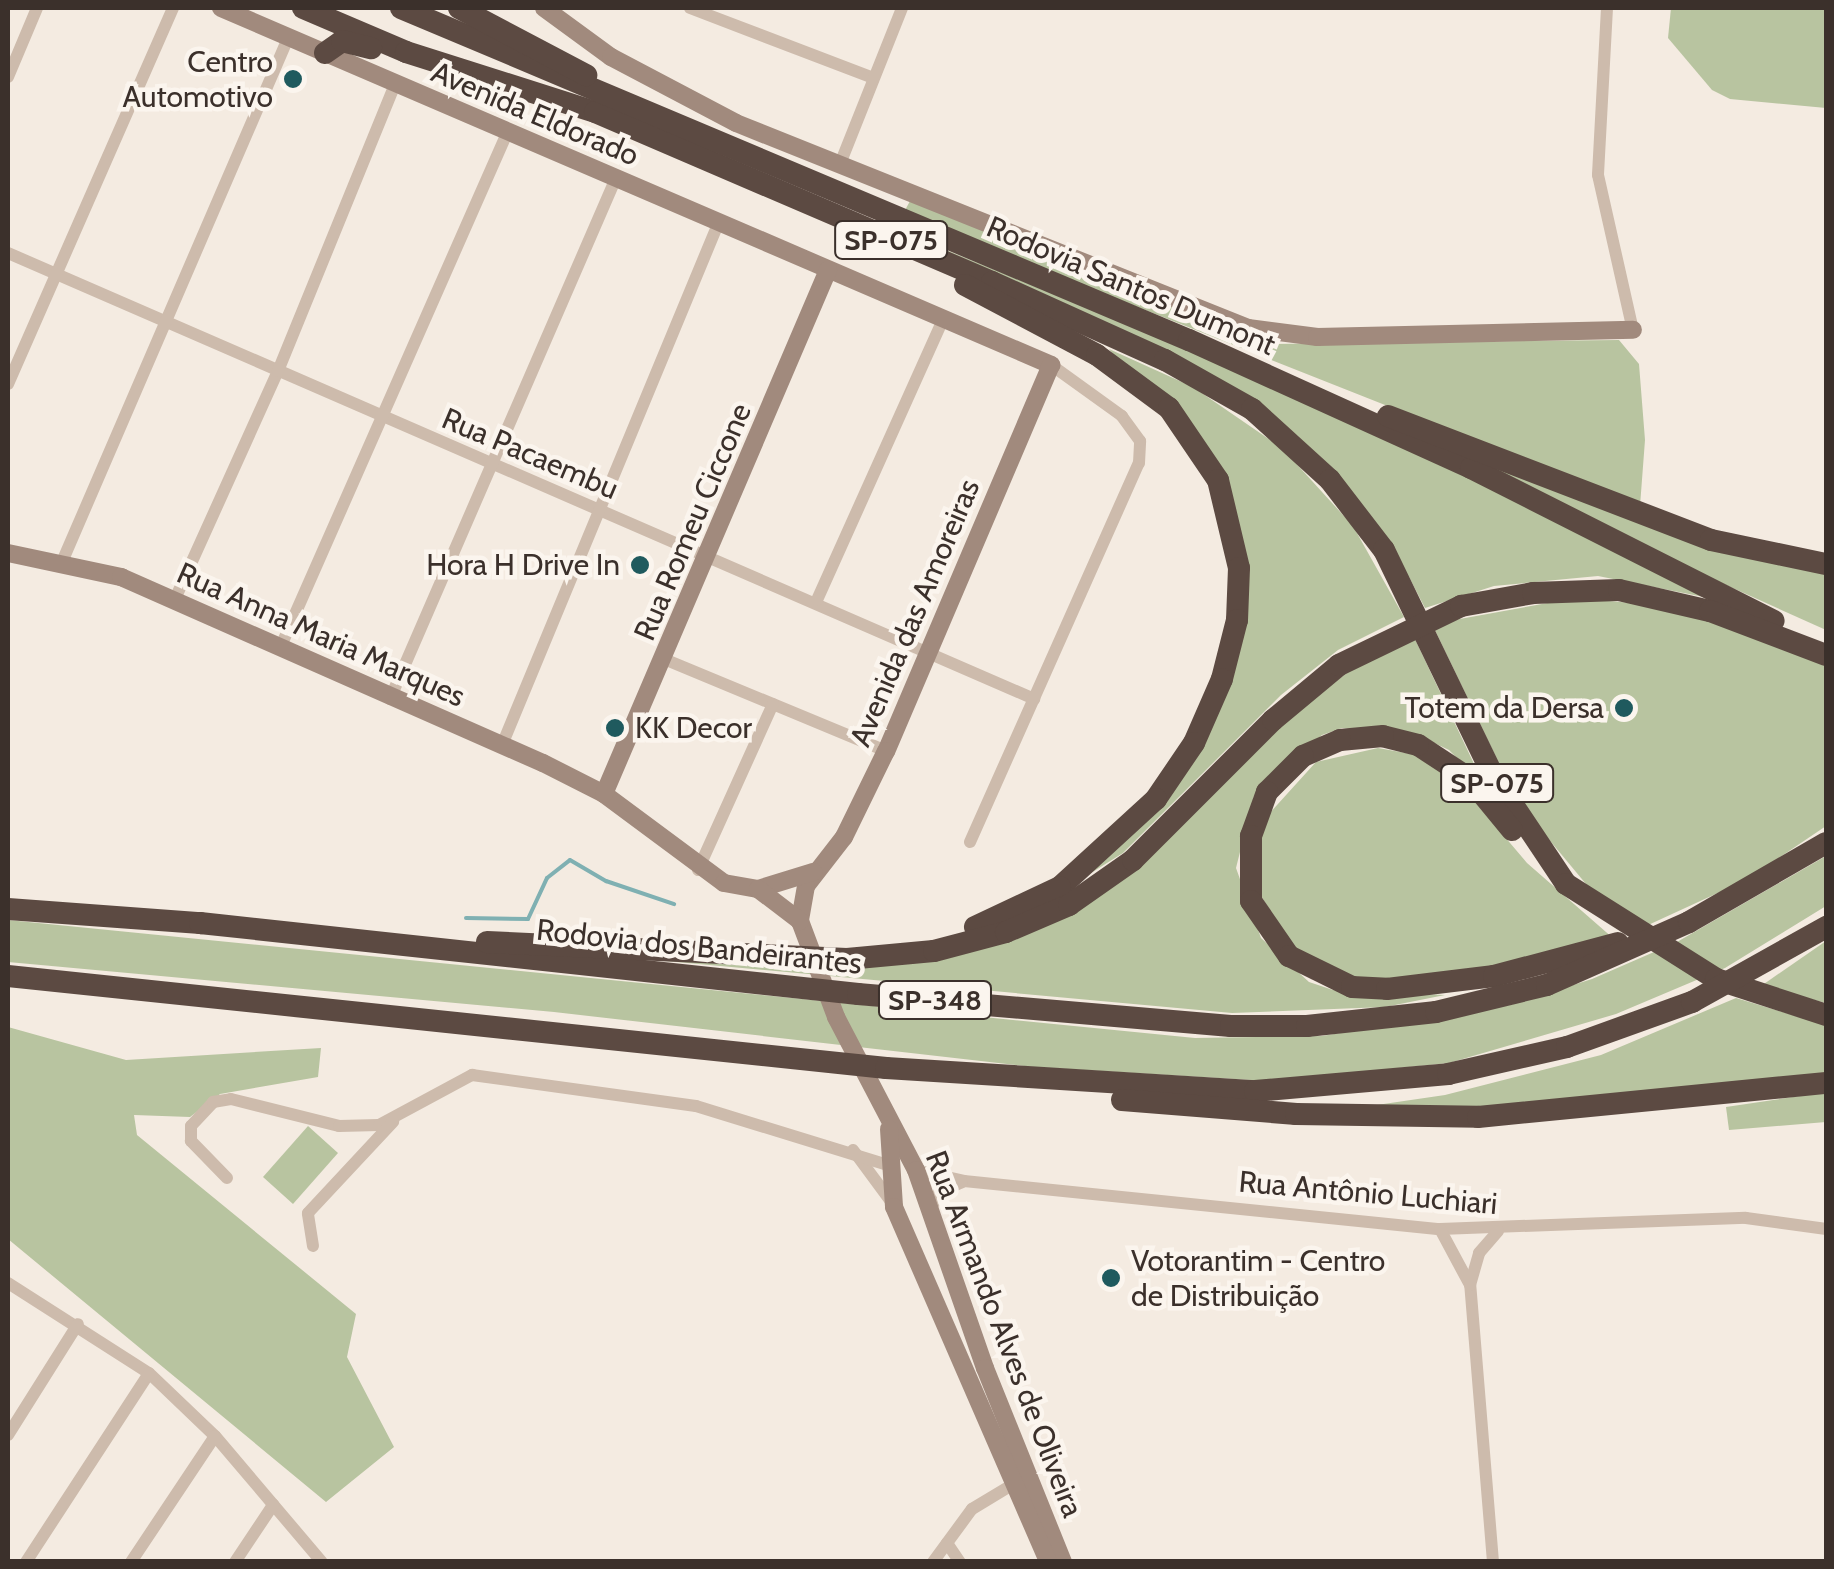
<!DOCTYPE html>
<meta charset="utf-8">
<style>
body{margin:0}
#map{position:relative;width:1834px;height:1569px;overflow:hidden;background:#f4ebe1;font-family:Cabin,sans-serif}
div>[style]{position:absolute}
.green>*{inset:0;background:#b8c4a0}
.stream>*{height:4px;margin:-2px;padding:0 2px;transform-origin:2px;border-radius:2px;background:#7fb0b2}
.street>*{height:12px;margin:-6px;padding:0 6px;transform-origin:6px;border-radius:6px;background:#cdbbac}
.secondary>*{height:18px;margin:-9px;padding:0 9px;transform-origin:9px;border-radius:9px;background:#a18a7d}
.highway>*{height:22px;margin:-11px;padding:0 11px;transform-origin:11px;border-radius:11px;background:#5c4a42}
.dots>*{width:28px;height:28px;translate:-50% -50%;box-sizing:border-box;border:5px solid #fbf5ee;border-radius:50%}
span{translate:-50% -50%;white-space:nowrap;text-align:center;line-height:1.15;-webkit-text-stroke:9px #fbf5ee;paint-order:stroke}
.shield-label span{padding:2px 8px;background:#fbf5ee;border:2px solid;border-radius:8px;-webkit-text-stroke-width:0}
.shield-label{font-size:28px;color:#3b302b;font-weight:700}
.poi-label{font-size:30px;color:#3b302b}
.right{translate:-100% -50%;text-align:right}
.left{translate:0 -50%;text-align:left}
.street-label{font-size:30px;color:#3b302b}
.frame{position:absolute;inset:0;border:10px solid #3b302b;pointer-events:none}
</style>
<div id="map">
<div class="green">
<i style="clip-path:polygon(1671px 8px,1826px 8px,1826px 108px,1730px 99px,1712px 90px,1668px 38px)"></i>
<i style="clip-path:polygon(910px 201px,1272px 344px,1619px 340px,1639px 364px,1645px 440px,1640px 506px,903px 214px)"></i>
<i style="clip-path:polygon(897px 230px,1196px 352px,1494px 487px,1704px 597px,1598px 576px,1494px 586px,1425px 608px,1409px 577px,1298px 436px)"></i>
<i style="clip-path:polygon(1109px 349px,1193px 387px,1282px 448px,1353px 526px,1404px 617px,1338px 650px,1281px 695px,1123px 853px,1030px 911px,1119px 847px,1228px 677px,1229px 493px)"></i>
<i style="clip-path:polygon(1451px 447px,1826px 571px,1826px 630px,1706px 576px)"></i>
<i style="clip-path:polygon(1575px 598px,1666px 606px,1826px 663px,1826px 826px,1746px 880px,1646px 926px,1591px 890px,1517px 801px,1432px 624px)"></i>
<i style="clip-path:polygon(1414px 637px,1484px 785px,1449px 750px,1428px 740px,1342px 728px,1322px 735px,1254px 796px,1236px 868px,1261px 938px,1309px 982px,1333px 990px,1445px 995px,1385px 1007px,1232px 1013px,633px 958px,805px 965px,1036px 930px,1293px 713px,1351px 670px)"></i>
<i style="clip-path:polygon(1378px 748px,1417px 755px,1459px 783px,1527px 863px,1614px 939px,1461px 974px,1357px 980px,1298px 954px,1261px 896px,1259px 840px,1268px 815px,1316px 762px)"></i>
<i style="clip-path:polygon(1826px 856px,1826px 906px,1725px 968px,1616px 1014px,1449px 1063px,1269px 1081px,1033px 1067px,554px 1012px,8px 962px,8px 920px,1195px 1038px,1322px 1036px,1510px 1005px,1592px 979px,1677px 942px)"></i>
<i style="clip-path:polygon(1826px 941px,1826px 1003px,1761px 986px)"></i>
<i style="clip-path:polygon(1736px 998px,1826px 1025px,1826px 1075px,1551px 1106px,1363px 1107px,1445px 1095px,1601px 1055px)"></i>
<i style="clip-path:polygon(8px 1027px,126px 1060px,321px 1048px,318px 1077px,220px 1094px,190px 1117px,134px 1115px,137px 1135px,356px 1314px,347px 1357px,394px 1447px,326px 1502px,8px 1239px)"></i>
<i style="clip-path:polygon(1826px 1092px,1826px 1122px,1729px 1130px,1726px 1107px)"></i>
<i style="clip-path:polygon(308px 1126px,338px 1153px,293px 1204px,263px 1177px)"></i>
</div>
<div class="stream">
<i style="left:466px;top:918px;width:62px;rotate:0.9deg"></i>
<i style="left:528px;top:919px;width:45px;rotate:-65.1deg"></i>
<i style="left:547px;top:878px;width:29px;rotate:-38deg"></i>
<i style="left:570px;top:860px;width:42px;rotate:30.3deg"></i>
<i style="left:606px;top:881px;width:72px;rotate:18.7deg"></i>
</div>
<div class="street">
<i style="left:690px;top:8px;width:196px;rotate:20.9deg"></i>
<i style="left:1607px;top:8px;width:167px;rotate:93.1deg"></i>
<i style="left:1598px;top:175px;width:159px;rotate:77.3deg"></i>
<i style="left:8px;top:77px;width:75px;rotate:-67.2deg"></i>
<i style="left:840px;top:164px;width:168px;rotate:-68.3deg"></i>
<i style="left:8px;top:253px;width:1119px;rotate:23.49deg"></i>
<i style="left:8px;top:384px;width:411px;rotate:-66.3deg"></i>
<i style="left:62px;top:562px;width:573px;rotate:-66.66deg"></i>
<i style="left:175px;top:599px;width:250px;rotate:-65.7deg"></i>
<i style="left:278px;top:371px;width:310px;rotate:-67.8deg"></i>
<i style="left:817px;top:600px;width:309px;rotate:-65.8deg"></i>
<i style="left:281px;top:646px;width:561px;rotate:-66.22deg"></i>
<i style="left:664px;top:659px;width:240px;rotate:22.5deg"></i>
<i style="left:390px;top:699px;width:568px;rotate:-66.55deg"></i>
<i style="left:502px;top:745px;width:564px;rotate:-67.48deg"></i>
<i style="left:970px;top:842px;width:415px;rotate:-66deg"></i>
<i style="left:1139px;top:463px;width:22px;rotate:-87deg"></i>
<i style="left:1140px;top:441px;width:31px;rotate:-126deg"></i>
<i style="left:1122px;top:416px;width:87px;rotate:-144.3deg"></i>
<i style="left:698px;top:870px;width:182px;rotate:-65.7deg"></i>
<i style="left:853px;top:1150px;width:67px;rotate:53.5deg"></i>
<i style="left:916px;top:1170px;width:49px;rotate:12.9deg"></i>
<i style="left:964px;top:1181px;width:478px;rotate:5.8deg"></i>
<i style="left:1440px;top:1229px;width:306px;rotate:-2.1deg"></i>
<i style="left:1746px;top:1218px;width:81px;rotate:7.8deg"></i>
<i style="left:227px;top:1178px;width:52px;rotate:-134.2deg"></i>
<i style="left:191px;top:1141px;width:15px;rotate:-90deg"></i>
<i style="left:191px;top:1126px;width:33px;rotate:-47deg"></i>
<i style="left:213px;top:1102px;width:18px;rotate:-9deg"></i>
<i style="left:231px;top:1099px;width:111px;rotate:14deg"></i>
<i style="left:339px;top:1126px;width:40px;rotate:-1.4deg"></i>
<i style="left:379px;top:1125px;width:106px;rotate:-28.3deg"></i>
<i style="left:472px;top:1075px;width:226px;rotate:7.9deg"></i>
<i style="left:696px;top:1106px;width:204px;rotate:17.1deg"></i>
<i style="left:931px;top:1209px;width:19px;rotate:-65deg"></i>
<i style="left:939px;top:1192px;width:25px;rotate:-23deg"></i>
<i style="left:1440px;top:1229px;width:61px;rotate:61.8deg"></i>
<i style="left:313px;top:1246px;width:33px;rotate:-99deg"></i>
<i style="left:308px;top:1213px;width:125px;rotate:-47deg"></i>
<i style="left:8px;top:1283px;width:167px;rotate:32.6deg"></i>
<i style="left:149px;top:1373px;width:91px;rotate:43.7deg"></i>
<i style="left:215px;top:1436px;width:165px;rotate:49.7deg"></i>
<i style="left:8px;top:1435px;width:131px;rotate:-57.8deg"></i>
<i style="left:947px;top:1543px;width:23px;rotate:56deg"></i>
<i style="left:26px;top:1562px;width:225px;rotate:-56.9deg"></i>
<i style="left:131px;top:1562px;width:151px;rotate:-56.3deg"></i>
<i style="left:235px;top:1562px;width:69px;rotate:-56.3deg"></i>
<i style="left:933px;top:1562px;width:66px;rotate:-53.7deg"></i>
<i style="left:972px;top:1509px;width:56px;rotate:-31.1deg"></i>
<i style="left:1493px;top:1562px;width:278px;rotate:-94.7deg"></i>
<i style="left:1470px;top:1285px;width:33px;rotate:-74deg"></i>
<i style="left:1479px;top:1253px;width:29px;rotate:-49deg"></i>
</div>
<div class="secondary">
<i style="left:221px;top:8px;width:904px;rotate:23.27deg"></i>
<i style="left:1051px;top:365px;width:420px;rotate:113.1deg"></i>
<i style="left:886px;top:751px;width:96px;rotate:116deg"></i>
<i style="left:844px;top:837px;width:62px;rotate:127.8deg"></i>
<i style="left:806px;top:886px;width:36px;rotate:100deg"></i>
<i style="left:800px;top:921px;width:103px;rotate:69.4deg"></i>
<i style="left:836px;top:1017px;width:173px;rotate:62.4deg"></i>
<i style="left:916px;top:1170px;width:210px;rotate:70.8deg"></i>
<i style="left:985px;top:1368px;width:209px;rotate:68.1deg"></i>
<i style="left:544px;top:8px;width:83px;rotate:36.2deg"></i>
<i style="left:611px;top:57px;width:141px;rotate:27.8deg"></i>
<i style="left:736px;top:123px;width:552px;rotate:21.82deg"></i>
<i style="left:1248px;top:328px;width:70px;rotate:7.4deg"></i>
<i style="left:1317px;top:337px;width:316px;rotate:-1.3deg"></i>
<i style="left:8px;top:553px;width:116px;rotate:12deg"></i>
<i style="left:121px;top:577px;width:461px;rotate:23.8deg"></i>
<i style="left:543px;top:763px;width:68px;rotate:26.9deg"></i>
<i style="left:604px;top:794px;width:149px;rotate:36.6deg"></i>
<i style="left:724px;top:883px;width:35px;rotate:10deg"></i>
<i style="left:758px;top:889px;width:58px;rotate:-17.2deg"></i>
<i style="left:604px;top:794px;width:570px;rotate:-66.85deg"></i>
<i style="left:758px;top:889px;width:53px;rotate:37.3deg"></i>
<i style="left:889px;top:1129px;width:78px;rotate:86.3deg"></i>
<i style="left:894px;top:1207px;width:387px;rotate:66.5deg"></i>
</div>
<div class="highway">
<i style="left:303px;top:8px;width:112px;rotate:23.1deg"></i>
<i style="left:406px;top:52px;width:198px;rotate:17.6deg"></i>
<i style="left:595px;top:112px;width:432px;rotate:23.2deg"></i>
<i style="left:992px;top:282px;width:190px;rotate:24.3deg"></i>
<i style="left:1165px;top:360px;width:100px;rotate:29.4deg"></i>
<i style="left:1252px;top:409px;width:105px;rotate:42.3deg"></i>
<i style="left:1330px;top:480px;width:88px;rotate:52.4deg"></i>
<i style="left:1384px;top:550px;width:250px;rotate:64.2deg"></i>
<i style="left:1493px;top:775px;width:131px;rotate:56.2deg"></i>
<i style="left:1566px;top:884px;width:178px;rotate:32.3deg"></i>
<i style="left:1716px;top:979px;width:116px;rotate:18.1deg"></i>
<i style="left:401px;top:8px;width:855px;rotate:22.85deg"></i>
<i style="left:1189px;top:340px;width:310px;rotate:24.4deg"></i>
<i style="left:1471px;top:468px;width:339px;rotate:26.8deg"></i>
<i style="left:459px;top:8px;width:144px;rotate:27.8deg"></i>
<i style="left:325px;top:53px;width:21px;rotate:-35deg"></i>
<i style="left:342px;top:41px;width:30px;rotate:14deg"></i>
<i style="left:965px;top:285px;width:149px;rotate:27.9deg"></i>
<i style="left:1097px;top:355px;width:89px;rotate:36.4deg"></i>
<i style="left:1169px;top:408px;width:87px;rotate:55.8deg"></i>
<i style="left:1218px;top:480px;width:90px;rotate:76.6deg"></i>
<i style="left:1239px;top:568px;width:52px;rotate:92.2deg"></i>
<i style="left:1237px;top:620px;width:61px;rotate:104.3deg"></i>
<i style="left:1222px;top:679px;width:70px;rotate:113.6deg"></i>
<i style="left:1194px;top:743px;width:68px;rotate:124.2deg"></i>
<i style="left:1156px;top:799px;width:130px;rotate:137.5deg"></i>
<i style="left:1060px;top:887px;width:94px;rotate:154.8deg"></i>
<i style="left:1388px;top:416px;width:346px;rotate:21deg"></i>
<i style="left:1711px;top:540px;width:117px;rotate:11.8deg"></i>
<i style="left:1512px;top:830px;width:66px;rotate:-129.5deg"></i>
<i style="left:1470px;top:779px;width:62px;rotate:-146.8deg"></i>
<i style="left:1418px;top:745px;width:36px;rotate:-166deg"></i>
<i style="left:1383px;top:736px;width:43px;rotate:174.7deg"></i>
<i style="left:1340px;top:740px;width:40px;rotate:156.6deg"></i>
<i style="left:1303px;top:756px;width:51px;rotate:135deg"></i>
<i style="left:1267px;top:792px;width:47px;rotate:110deg"></i>
<i style="left:1251px;top:836px;width:65px;rotate:90deg"></i>
<i style="left:1251px;top:901px;width:67px;rotate:55.4deg"></i>
<i style="left:1289px;top:956px;width:70px;rotate:26.2deg"></i>
<i style="left:1352px;top:987px;width:35px;rotate:3deg"></i>
<i style="left:1387px;top:989px;width:108px;rotate:-6.9deg"></i>
<i style="left:1494px;top:976px;width:128px;rotate:-14.9deg"></i>
<i style="left:8px;top:909px;width:193px;rotate:4.2deg"></i>
<i style="left:200px;top:923px;width:662px;rotate:6.16deg"></i>
<i style="left:858px;top:994px;width:374px;rotate:4.9deg"></i>
<i style="left:1231px;top:1026px;width:76px"></i>
<i style="left:1307px;top:1026px;width:130px;rotate:-6.2deg"></i>
<i style="left:1436px;top:1012px;width:114px;rotate:-13.7deg"></i>
<i style="left:1547px;top:985px;width:155px;rotate:-23.9deg"></i>
<i style="left:1689px;top:922px;width:158px;rotate:-30deg"></i>
<i style="left:487px;top:942px;width:360px;rotate:2.7deg"></i>
<i style="left:847px;top:959px;width:87px;rotate:-5.3deg"></i>
<i style="left:934px;top:951px;width:74px;rotate:-14.8deg"></i>
<i style="left:1006px;top:932px;width:69px;rotate:-23.2deg"></i>
<i style="left:1069px;top:905px;width:78px;rotate:-35.1deg"></i>
<i style="left:1133px;top:860px;width:198px;rotate:-45deg"></i>
<i style="left:1273px;top:720px;width:86px;rotate:-39.8deg"></i>
<i style="left:1339px;top:665px;width:136px;rotate:-25.8deg"></i>
<i style="left:1461px;top:606px;width:73px;rotate:-10.2deg"></i>
<i style="left:1533px;top:593px;width:86px;rotate:-2deg"></i>
<i style="left:1619px;top:590px;width:93px;rotate:13deg"></i>
<i style="left:1710px;top:611px;width:124px;rotate:20.8deg"></i>
<i style="left:8px;top:976px;width:883px;rotate:5.98deg"></i>
<i style="left:886px;top:1068px;width:370px;rotate:3.6deg"></i>
<i style="left:1255px;top:1091px;width:194px;rotate:-5deg"></i>
<i style="left:1448px;top:1074px;width:122px;rotate:-12.8deg"></i>
<i style="left:1567px;top:1047px;width:133px;rotate:-19.8deg"></i>
<i style="left:1692px;top:1002px;width:154px;rotate:-29.2deg"></i>
<i style="left:1122px;top:1100px;width:175px;rotate:4.6deg"></i>
<i style="left:1296px;top:1114px;width:182px;rotate:0.9deg"></i>
<i style="left:1478px;top:1117px;width:350px;rotate:-5.6deg"></i>
</div>
<div class="dots">
<i style="left:293px;top:79px;background:#1f5a5e"></i>
<i style="left:640px;top:565px;background:#1f5a5e"></i>
<i style="left:1624px;top:708px;background:#1f5a5e"></i>
<i style="left:615px;top:728px;background:#1f5a5e"></i>
<i style="left:1111px;top:1278px;background:#1f5a5e"></i>
</div>
<div class="shield-label">
<span style="left:891px;top:240px">SP-075</span>
<span style="left:1497px;top:783px">SP-075</span>
<span style="left:935px;top:1000px">SP-348</span>
</div>
<div class="poi-label">
<span class="right" style="left:273px;top:79px">Centro<br>Automotivo</span>
<span class="right" style="left:620px;top:565px">Hora H Drive In</span>
<span class="right" style="left:1604px;top:708px">Totem da Dersa</span>
<span class="left" style="left:635px;top:728px">KK Decor</span>
<span class="left" style="left:1131px;top:1278px">Votorantim - Centro<br>de Distribuição</span>
</div>
<div class="street-label">
<span style="left:535px;top:114px;rotate:23deg">Avenida Eldorado</span>
<span style="left:1131px;top:286px;rotate:23deg">Rodovia Santos Dumont</span>
<span style="left:530px;top:454px;rotate:23deg">Rua Pacaembu</span>
<span style="left:693px;top:522px;rotate:-67deg">Rua Romeu Ciccone</span>
<span style="left:915px;top:613px;rotate:-67deg">Avenida das Amoreiras</span>
<span style="left:321px;top:635px;rotate:24deg">Rua Anna Maria Marques</span>
<span style="left:699px;top:947px;rotate:6deg">Rodovia dos Bandeirantes</span>
<span style="left:1368px;top:1193px;rotate:5deg">Rua Antônio Luchiari</span>
<span style="left:1004px;top:1334px;rotate:69deg">Rua Armando Alves de Oliveira</span>
</div>
<div class="frame"></div>
</div>
